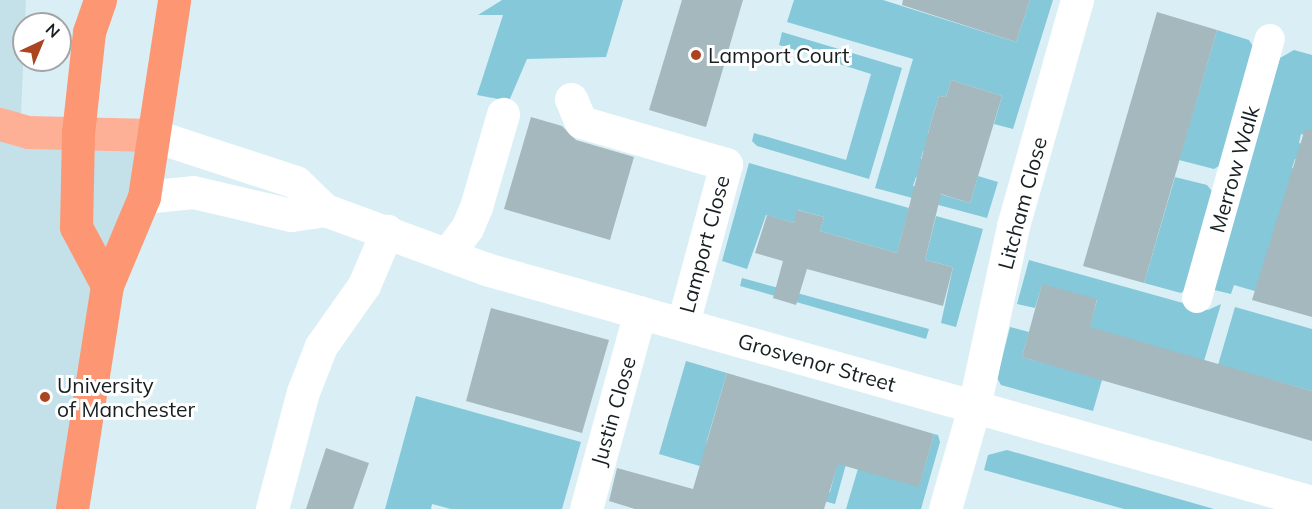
<!DOCTYPE html>
<style>
body{margin:0}
#map{position:relative;width:1312px;height:509px;overflow:hidden;background:#daeff5;font-family:Mulish,sans-serif}
div>[style]{position:absolute}
.built>*{inset:0;background:#c4e1e9}
.green>*{inset:0;background:#84c8d9}
.building>*{inset:0;background:#a4b8be}
.pedestrian>*{height:30px;margin:-15px;padding:0 15px;transform-origin:15px;border-radius:15px;background:#fff}
.minor>*{height:33px;margin:-16.5px;padding:0 16.5px;transform-origin:16.5px;border-radius:16.5px;background:#fff}
.primary>*{height:33px;margin:-16.5px;padding:0 16.5px;transform-origin:16.5px;border-radius:16.5px;background:#fdb096}
.trunk>*{height:33px;margin:-16.5px;padding:0 16.5px;transform-origin:16.5px;border-radius:16.5px;background:#fc9673}
.dots>*{width:16px;height:16px;translate:-50% -50%;box-sizing:border-box;border:3px solid #fff;border-radius:50%}
span{translate:-50% -50%;white-space:nowrap;text-align:center;line-height:1.15;-webkit-text-stroke:6px #fff;paint-order:stroke}
.poi-label{font-size:21px;color:#171f21}
.left{translate:0 -50%;text-align:left}
.street-label{font-size:21px;color:#171f21}
.north{position:absolute;left:12px;top:12px;width:60px;height:60px;box-sizing:border-box;background:#fff;border:2px solid #a2a5a6;border-radius:50%;rotate:44deg;font-size:16px;font-weight:700;line-height:24px;text-align:center;color:#171f21}
.north::after{content:'';display:block;margin:auto;width:21px;height:27px;background:#ab441f;clip-path:polygon(50% 0,100% 100%,50% 72%,0 100%)}
</style>
<div id="map">
<div class="built">
<i style="clip-path:polygon(0 0,26px 0,21px 115px,0 108px)"></i>
<i style="clip-path:polygon(152px 135px,73px 509px,0 509px,0 138px)"></i>
</div>
<div class="green">
<i style="clip-path:polygon(502px 0,623px 0,606px 57px,527px 59px,509px 101px,477px 95px,503px 15px,478px 15px)"></i>
<i style="clip-path:polygon(794px 0,883px 0,1016px 42px,1030px 0,1053px 0,1013px 129px,994px 124px,1002px 96px,951px 80px,946px 97px,939px 96px,931px 122px,928px 133px,936px 136px,931px 153px,923px 151px,921px 159px,929px 161px,923px 179px,916px 177px,913px 186px,970px 203px,978px 176px,998px 182px,987px 218px,875px 188px,913px 59px,787px 22px)"></i>
<i style="clip-path:polygon(1217px 30px,1249px 40px,1256px 51px,1224px 163px,1214px 169px,1179px 160px)"></i>
<i style="clip-path:polygon(782px 32px,902px 68px,869px 179px,757px 146px,752px 141px,754px 133px,846px 160px,871px 74px,779px 45px)"></i>
<i style="clip-path:polygon(1294px 50px,1312px 55px,1312px 133px,1311px 137px,1301px 134px,1299px 143px,1308px 145px,1304px 162px,1295px 159px,1292px 168px,1301px 171px,1265px 294px,1234px 285px,1231px 294px,1210px 289px,1280px 58px)"></i>
<i style="clip-path:polygon(749px 163px,909px 208px,897px 253px,820px 231px,824px 217px,798px 210px,794px 223px,766px 215px,747px 269px,722px 261px)"></i>
<i style="clip-path:polygon(1175px 177px,1207px 185px,1215px 195px,1190px 286px,1181px 293px,1144px 283px)"></i>
<i style="clip-path:polygon(936px 216px,983px 229px,956px 327px,941px 323px,953px 267px,925px 260px)"></i>
<i style="clip-path:polygon(1029px 260px,1208px 310px,1221px 304px,1204px 361px,1102px 380px,1093px 411px,1001px 385px,997px 378px,1010px 327px,1029px 332px,1022px 357px,1077px 372px,1097px 300px,1042px 285px,1035px 308px,1017px 304px)"></i>
<i style="clip-path:polygon(742px 278px,929px 329px,926px 339px,740px 286px)"></i>
<i style="clip-path:polygon(1235px 307px,1312px 329px,1312px 391px,1218px 365px)"></i>
<i style="clip-path:polygon(686px 361px,727px 373px,707px 440px,703px 467px,659px 454px)"></i>
<i style="clip-path:polygon(416px 396px,581px 442px,562px 509px,451px 509px,432px 504px,431px 509px,385px 509px)"></i>
<i style="clip-path:polygon(873px 418px,919px 486px,934px 434px,938px 435px,940px 442px,921px 509px,846px 509px)"></i>
<i style="clip-path:polygon(1007px 450px,1214px 509px,1124px 509px,984px 470px,988px 455px)"></i>
<i style="clip-path:polygon(840px 454px,848px 457px,835px 504px,816px 499px,830px 492px)"></i>
</div>
<div class="building">
<i style="clip-path:polygon(682px 0,743px 0,706px 127px,649px 110px)"></i>
<i style="clip-path:polygon(903px 0,1030px 0,1016px 42px,902px 5px)"></i>
<i style="clip-path:polygon(1157px 12px,1217px 30px,1144px 283px,1083px 266px)"></i>
<i style="clip-path:polygon(951px 80px,1002px 96px,970px 203px,941px 194px,925px 260px,953px 267px,943px 306px,807px 269px,796px 305px,773px 298px,783px 261px,755px 253px,767px 215px,794px 223px,797px 210px,824px 217px,820px 231px,897px 253px,931px 122px,939px 96px,946px 97px)"></i>
<i style="clip-path:polygon(531px 117px,562px 126px,576px 140px,634px 157px,610px 240px,504px 209px)"></i>
<i style="clip-path:polygon(1305px 129px,1312px 130px,1312px 317px,1252px 300px)"></i>
<i style="clip-path:polygon(1042px 284px,1097px 299px,1090px 327px,1312px 391px,1312px 441px,1022px 357px)"></i>
<i style="clip-path:polygon(491px 308px,609px 340px,582px 433px,466px 401px)"></i>
<i style="clip-path:polygon(727px 373px,934px 434px,919px 487px,838px 464px,824px 509px,635px 509px,609px 501px,617px 468px,693px 489px)"></i>
<i style="clip-path:polygon(326px 448px,369px 463px,353px 509px,306px 509px)"></i>
</div>
<div class="pedestrian">
<i style="left:1197px;top:298px;width:269px;rotate:-74.3deg"></i>
</div>
<div class="minor">
<i style="left:571px;top:99px;width:25px;rotate:67deg"></i>
<i style="left:581px;top:122px;width:151px;rotate:16.2deg"></i>
<i style="left:726px;top:164px;width:165px;rotate:105.1deg"></i>
<i style="left:152px;top:135px;width:151px;rotate:18.1deg"></i>
<i style="left:296px;top:182px;width:40px;rotate:44deg"></i>
<i style="left:325px;top:210px;width:171px;rotate:20.1deg"></i>
<i style="left:486px;top:269px;width:858px;rotate:15.75deg"></i>
<i style="left:144px;top:197px;width:49px;rotate:-5.8deg"></i>
<i style="left:193px;top:192px;width:101px;rotate:13.2deg"></i>
<i style="left:291px;top:215px;width:34px;rotate:-8deg"></i>
<i style="left:448px;top:253px;width:31px;rotate:-53deg"></i>
<i style="left:467px;top:228px;width:23px;rotate:-67deg"></i>
<i style="left:476px;top:207px;width:97px;rotate:-73.8deg"></i>
<i style="left:272px;top:509px;width:121px;rotate:-75.2deg"></i>
<i style="left:303px;top:392px;width:49px;rotate:-68.6deg"></i>
<i style="left:321px;top:346px;width:75px;rotate:-54.8deg"></i>
<i style="left:364px;top:285px;width:59px;rotate:-66.9deg"></i>
<i style="left:586px;top:509px;width:204px;rotate:-74.7deg"></i>
<i style="left:945px;top:509px;width:106px;rotate:-74.1deg"></i>
<i style="left:974px;top:407px;width:185px;rotate:-77.8deg"></i>
<i style="left:1013px;top:226px;width:235px;rotate:-74.2deg"></i>
</div>
<div class="primary">
<i style="left:0;top:124px;width:29px;rotate:16deg"></i>
<i style="left:28px;top:132px;width:124px;rotate:1.4deg"></i>
</div>
<div class="trunk">
<i style="left:100px;top:0;width:34px;rotate:109deg"></i>
<i style="left:89px;top:32px;width:102px;rotate:96.2deg"></i>
<i style="left:78px;top:133px;width:94px;rotate:91.2deg"></i>
<i style="left:76px;top:227px;width:66px;rotate:61.9deg"></i>
<i style="left:72px;top:509px;width:227px;rotate:-81.1deg"></i>
<i style="left:107px;top:285px;width:95px;rotate:-67.2deg"></i>
<i style="left:144px;top:197px;width:199px;rotate:-81.3deg"></i>
</div>
<div class="dots">
<i style="left:696px;top:55px;background:#ab441f"></i>
<i style="left:45px;top:397px;background:#ab441f"></i>
</div>
<div class="poi-label">
<span class="left" style="left:708px;top:55px">Lamport Court</span>
<span class="left" style="left:57px;top:397px">University<br>of Manchester</span>
</div>
<div class="street-label">
<span style="left:1234px;top:169px;rotate:-74deg">Merrow Walk</span>
<span style="left:1022px;top:203px;rotate:-75deg">Litcham Close</span>
<span style="left:704px;top:244px;rotate:-75deg">Lamport Close</span>
<span style="left:817px;top:362px;rotate:16deg">Grosvenor Street</span>
<span style="left:613px;top:411px;rotate:-74deg">Justin Close</span>
</div>
<div class="north">N</div>
</div>
